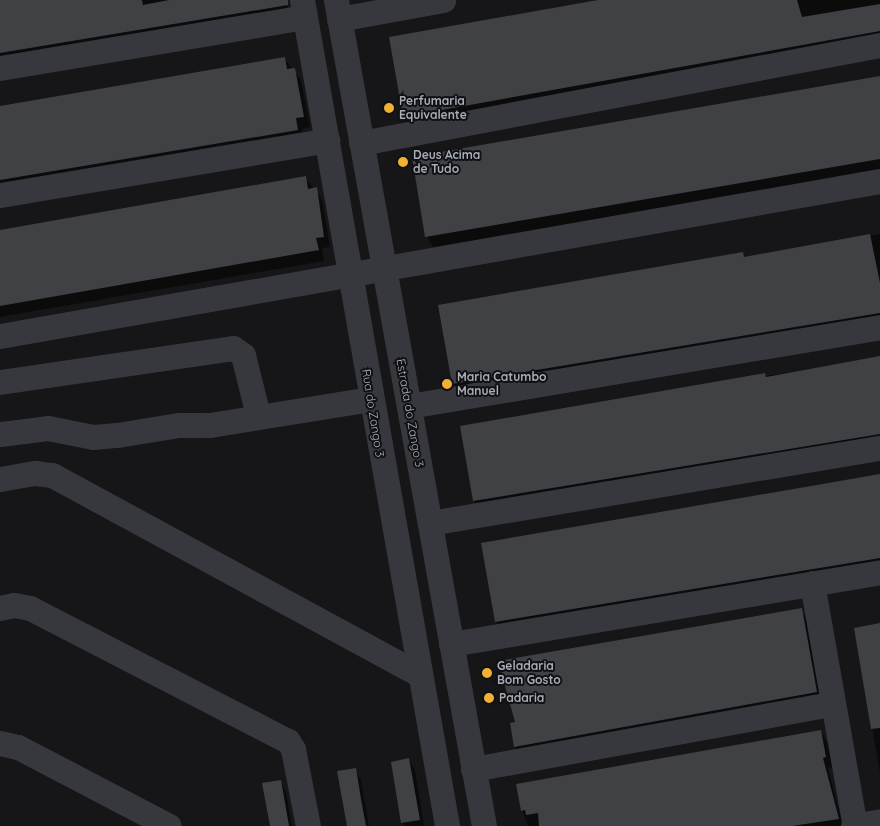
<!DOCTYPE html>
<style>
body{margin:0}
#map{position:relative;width:880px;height:826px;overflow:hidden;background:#161618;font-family:Quicksand,sans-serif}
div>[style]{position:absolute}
.shadow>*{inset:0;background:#0007}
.building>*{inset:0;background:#404145}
.minor>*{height:25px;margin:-12.5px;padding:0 12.5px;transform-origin:12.5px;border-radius:12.5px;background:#37383d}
.dots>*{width:14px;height:14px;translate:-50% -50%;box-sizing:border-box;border:2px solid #111113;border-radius:50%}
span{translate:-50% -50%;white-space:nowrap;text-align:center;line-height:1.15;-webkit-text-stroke:4px #111113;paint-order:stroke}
.poi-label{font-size:12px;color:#a8adb8;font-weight:700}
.left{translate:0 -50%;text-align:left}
.street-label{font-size:12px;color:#a8adb8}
</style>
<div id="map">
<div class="shadow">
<i style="clip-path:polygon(0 0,286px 0,288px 9px,0 67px)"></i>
<i style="clip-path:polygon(613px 0,880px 0,880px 42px,411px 127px,404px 116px)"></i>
<i style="clip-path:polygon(284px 58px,301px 80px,310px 127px,302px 129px,304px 141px,0 194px,0 108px)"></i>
<i style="clip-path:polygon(880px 77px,880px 171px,433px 247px,427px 237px)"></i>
<i style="clip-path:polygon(305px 178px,322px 199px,330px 247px,322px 248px,324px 261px,0 317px,0 231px)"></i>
<i style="clip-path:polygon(880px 234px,880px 324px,459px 394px,453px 384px,742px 253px,745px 258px)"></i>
<i style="clip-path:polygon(880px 357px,880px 445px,481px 511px,474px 501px,462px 427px)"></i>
<i style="clip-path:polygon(880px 474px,880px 569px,502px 632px,496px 622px)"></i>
<i style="clip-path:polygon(801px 610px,807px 620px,822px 703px,521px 757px,515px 747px)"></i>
<i style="clip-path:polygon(880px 624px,880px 773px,855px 629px)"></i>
<i style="clip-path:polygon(821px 732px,827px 742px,832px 767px,828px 768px,843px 826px,528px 826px,522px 810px)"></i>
<i style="clip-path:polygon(409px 760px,415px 770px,424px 826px,405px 826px,402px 823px)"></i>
<i style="clip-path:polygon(355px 770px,361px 780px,369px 826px,348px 826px)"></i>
<i style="clip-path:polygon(280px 781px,286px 792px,292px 826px,271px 826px)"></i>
</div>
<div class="building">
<i style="clip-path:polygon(0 0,142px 0,143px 5px,169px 0,288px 0,288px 5px,0 53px)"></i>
<i style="clip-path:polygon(598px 0,797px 0,802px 17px,880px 4px,880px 31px,403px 117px,389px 37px)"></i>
<i style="clip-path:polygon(285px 57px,287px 69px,295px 68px,304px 117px,296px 118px,298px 130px,0 180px,0 106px)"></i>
<i style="clip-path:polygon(880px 76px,880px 159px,425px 237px,412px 157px)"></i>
<i style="clip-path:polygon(306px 176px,308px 189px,317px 187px,324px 237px,316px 238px,319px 250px,0 306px,0 230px)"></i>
<i style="clip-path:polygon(870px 234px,880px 283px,880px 313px,452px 384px,438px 305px,743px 252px,744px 257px)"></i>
<i style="clip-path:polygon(880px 356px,880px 434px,473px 501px,460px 426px,765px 373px,766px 377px)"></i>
<i style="clip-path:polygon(880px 474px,880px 558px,495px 622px,481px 543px)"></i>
<i style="clip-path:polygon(802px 608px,817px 692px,514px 747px,510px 723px,515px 722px,498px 661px)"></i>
<i style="clip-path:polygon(880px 623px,880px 728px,871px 729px,854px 628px)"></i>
<i style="clip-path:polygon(821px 730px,826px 757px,823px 758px,839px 819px,792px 826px,539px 826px,538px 813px,526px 815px,525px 810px,521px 811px,516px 784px)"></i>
<i style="clip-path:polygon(409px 758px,420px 820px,401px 823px,391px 762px)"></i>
<i style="clip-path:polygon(356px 768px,361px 799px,366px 826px,347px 826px,337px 771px)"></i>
<i style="clip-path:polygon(281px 780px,289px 826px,270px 826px,262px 783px)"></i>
</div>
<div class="minor">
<i style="left:302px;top:0;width:839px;rotate:80.04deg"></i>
<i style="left:336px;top:0;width:839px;rotate:79.84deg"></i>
<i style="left:339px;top:19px;width:106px;rotate:-10.4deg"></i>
<i style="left:0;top:68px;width:309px;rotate:-9.5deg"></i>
<i style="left:361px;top:143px;width:528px;rotate:-10.69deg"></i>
<i style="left:0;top:195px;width:332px;rotate:-9.5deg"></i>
<i style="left:0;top:336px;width:894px;rotate:-9.99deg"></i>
<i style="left:0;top:382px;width:235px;rotate:-8.3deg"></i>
<i style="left:233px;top:348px;width:12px;rotate:35deg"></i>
<i style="left:243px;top:355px;width:62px;rotate:76deg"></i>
<i style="left:409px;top:406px;width:478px;rotate:-9.5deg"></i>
<i style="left:0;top:434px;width:48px;rotate:-7.1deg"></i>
<i style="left:48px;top:428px;width:46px;rotate:11.3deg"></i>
<i style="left:93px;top:437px;width:24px;rotate:-5deg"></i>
<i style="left:117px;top:435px;width:63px;rotate:-9.2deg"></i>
<i style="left:179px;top:425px;width:31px"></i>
<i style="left:210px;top:425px;width:162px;rotate:-9.2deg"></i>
<i style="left:0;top:479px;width:36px;rotate:-10deg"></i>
<i style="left:35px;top:473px;width:17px;rotate:7deg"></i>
<i style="left:52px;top:475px;width:417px;rotate:28.5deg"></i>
<i style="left:430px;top:523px;width:456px;rotate:-9.5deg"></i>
<i style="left:812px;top:583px;width:247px;rotate:80deg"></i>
<i style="left:0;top:608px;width:14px;rotate:-12deg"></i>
<i style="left:14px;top:605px;width:16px;rotate:11deg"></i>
<i style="left:30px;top:608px;width:290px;rotate:27.3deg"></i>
<i style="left:288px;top:741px;width:9px;rotate:58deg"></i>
<i style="left:293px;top:749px;width:78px;rotate:79deg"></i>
<i style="left:451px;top:644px;width:435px;rotate:-9.5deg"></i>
<i style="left:0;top:743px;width:18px;rotate:13deg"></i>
<i style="left:18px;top:747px;width:170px;rotate:27.6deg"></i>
<i style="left:473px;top:769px;width:365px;rotate:-10.3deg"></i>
<i style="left:853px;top:826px;width:27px;rotate:-10deg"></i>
</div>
<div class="dots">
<i style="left:389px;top:108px;background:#f2b134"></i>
<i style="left:403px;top:162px;background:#f2b134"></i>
<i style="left:447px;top:384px;background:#f2b134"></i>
<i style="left:487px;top:673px;background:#f2b134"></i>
<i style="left:489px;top:698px;background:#f2b134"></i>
</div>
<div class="poi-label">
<span class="left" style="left:399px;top:108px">Perfumaria<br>Equivalente</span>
<span class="left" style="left:413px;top:162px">Deus Acima<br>de Tudo</span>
<span class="left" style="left:457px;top:384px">Maria Catumbo<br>Manuel</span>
<span class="left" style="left:497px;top:673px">Geladaria<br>Bom Gosto</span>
<span class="left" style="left:499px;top:698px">Padaria</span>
</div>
<div class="street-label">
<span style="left:373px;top:413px;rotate:81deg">Rua do Zango 3</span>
<span style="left:410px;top:413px;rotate:80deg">Estrada do Zango 3</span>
</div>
</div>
